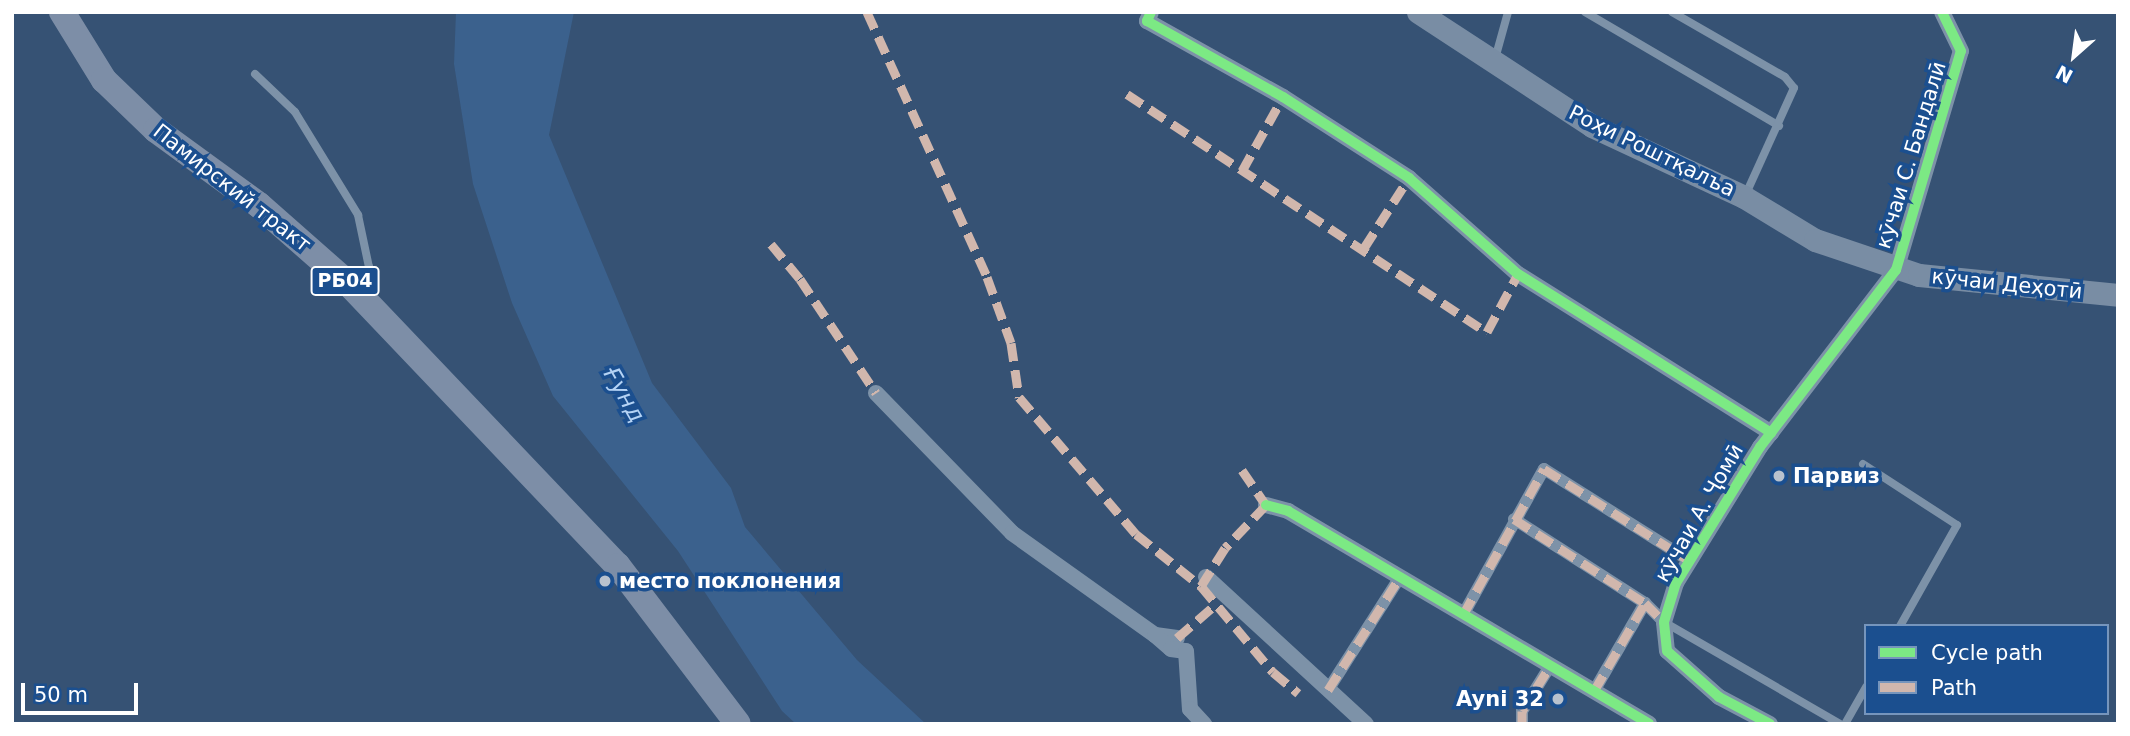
<!DOCTYPE html>
<meta charset="utf-8">
<style>
body{margin:0}
#map{position:relative;width:2130px;height:736px;overflow:hidden;background:#365274;font-family:"DejaVu Sans",sans-serif}
div>[style]{position:absolute}
.water>*{inset:0;background:#3b618d}
.service>*{height:8px;margin:-4px;padding:0 4px;transform-origin:4px;border-radius:4px;background:#7d92a8}
.pedestrian>*{height:12px;margin:-6px;padding:0 6px;transform-origin:6px;border-radius:6px;background:#7d92a8}
.minor>*{height:16px;margin:-8px;padding:0 8px;transform-origin:8px;border-radius:8px;background:#7d92a8}
.secondary>*{height:23px;margin:-11.5px;padding:0 11.5px;transform-origin:11.5px;border-radius:11.5px;background:#798da4}
.primary>*{height:26px;margin:-13px;padding:0 13px;transform-origin:13px;border-radius:13px;background:#7d8ea7}
.quiet>*{height:9px;margin-top:-4.5px;transform-origin:0;background:repeating-linear-gradient(90deg,#d1b7ad 0 18px,transparent 0 27px)}
.cycleway>*{height:10px;margin:-5px;padding:0 5px;transform-origin:5px;border-radius:5px;background:#7ce984}
.dots>*{width:19px;height:19px;translate:-50% -50%;box-sizing:border-box;border:4px solid #1b4f8f;border-radius:50%}
span{translate:-50% -50%;white-space:nowrap;text-align:center;line-height:1.15;-webkit-text-stroke:7px #1b4f8f;paint-order:stroke}
.shield-label span{padding:2px 5px;background:#1b4f8f;border:2px solid;border-radius:5px;-webkit-text-stroke-width:0}
.shield-label{font-size:19px;color:#fff;font-weight:700}
.street-label{font-size:21px;color:#fff}
.poi-label{font-size:21px;color:#fff;font-weight:700}
.left{translate:0 -50%;text-align:left}
.right{translate:-100% -50%;text-align:right}
.water-label{font-size:23px;color:#b5d3f5;font-style:italic}
.frame{position:absolute;inset:0;border:14px solid #fff;pointer-events:none}
.legend{position:absolute;left:1864px;top:624px;width:245px;height:91px;box-sizing:border-box;background:#1b4f8f;border:2px solid #7695bc;margin:0;padding:9px 12px;list-style:none;font-size:21px;color:#fff}
.legend li{display:flex;align-items:center;gap:14px;height:35px}
.legend b{width:35px;border:2px solid #7695bc}
.north{position:absolute;left:2039px;top:21px;width:70px;height:70px;-webkit-text-stroke:5px #1b4f8f;paint-order:stroke;rotate:208deg;font-size:19px;font-weight:700;line-height:28px;text-align:center;color:#fff}
.north::after{content:'';display:block;margin:auto;width:24px;height:32px;background:#fff;clip-path:polygon(50% 0,100% 100%,50% 72%,0 100%)}
.scale{position:absolute;left:21px;top:683px;width:117px;height:32px;box-sizing:border-box;border:4px solid #fff;border-top:0;padding-left:9px;font-size:21px;line-height:24px;white-space:nowrap;color:#fff;-webkit-text-stroke:5px #1b4f8f;paint-order:stroke}
</style>
<div id="map">
<div class="water">
<i style="clip-path:polygon(456px 12px,574px 12px,549px 135px,652px 383px,731px 488px,745px 527px,857px 660px,926px 724px,796px 724px,782px 711px,678px 551px,553px 396px,512px 303px,473px 184px,454px 64px)"></i>
</div>
<div class="service">
<i style="left:1585px;top:12px;width:225px;rotate:30.4deg"></i>
<i style="left:1672px;top:12px;width:130px;rotate:29.9deg"></i>
<i style="left:1785px;top:77px;width:14px;rotate:51deg"></i>
<i style="left:1794px;top:88px;width:119px;rotate:114.4deg"></i>
<i style="left:1495px;top:59px;width:49px;rotate:-74.5deg"></i>
<i style="left:255px;top:74px;width:55px;rotate:43.5deg"></i>
<i style="left:295px;top:112px;width:121px;rotate:58.5deg"></i>
<i style="left:358px;top:215px;width:53px;rotate:78.1deg"></i>
<i style="left:369px;top:267px;width:25px;rotate:101deg"></i>
<i style="left:1863px;top:464px;width:112px;rotate:33deg"></i>
<i style="left:1957px;top:525px;width:116px;rotate:119.4deg"></i>
<i style="left:1664px;top:622px;width:203px;rotate:30.1deg"></i>
<i style="left:1845px;top:724px;width:43px;rotate:-60.4deg"></i>
</div>
<div class="pedestrian">
<i style="left:1514px;top:519px;width:156px;rotate:32.7deg"></i>
<i style="left:1645px;top:603px;width:27px;rotate:45deg"></i>
<i style="left:1463px;top:615px;width:167px;rotate:-61deg"></i>
<i style="left:1544px;top:469px;width:173px;rotate:32.2deg"></i>
<i style="left:1328px;top:690px;width:134px;rotate:-57.5deg"></i>
<i style="left:1594px;top:691px;width:102px;rotate:-59.9deg"></i>
<i style="left:1522px;top:724px;width:13px;rotate:-90deg"></i>
<i style="left:1522px;top:711px;width:53px;rotate:-58.1deg"></i>
</div>
<div class="minor">
<i style="left:1151px;top:12px;width:10px;rotate:114deg"></i>
<i style="left:1147px;top:21px;width:156px;rotate:29.2deg"></i>
<i style="left:1283px;top:97px;width:150px;rotate:32.7deg"></i>
<i style="left:1409px;top:178px;width:145px;rotate:41.4deg"></i>
<i style="left:1518px;top:274px;width:299px;rotate:32.1deg"></i>
<i style="left:876px;top:393px;width:195px;rotate:45.8deg"></i>
<i style="left:1012px;top:533px;width:176px;rotate:35.5deg"></i>
<i style="left:1266px;top:505px;width:23px;rotate:15deg"></i>
<i style="left:1288px;top:511px;width:419px;rotate:30.5deg"></i>
<i style="left:1206px;top:577px;width:217px;rotate:42.6deg"></i>
<i style="left:1177px;top:638px;width:22px;rotate:-172deg"></i>
<i style="left:1155px;top:635px;width:21px;rotate:41deg"></i>
<i style="left:1171px;top:649px;width:15px;rotate:8deg"></i>
<i style="left:1186px;top:651px;width:58px;rotate:86.1deg"></i>
<i style="left:1190px;top:709px;width:21px;rotate:47deg"></i>
<i style="left:1770px;top:724px;width:58px;rotate:-152.1deg"></i>
<i style="left:1719px;top:697px;width:69px;rotate:-138.5deg"></i>
<i style="left:1667px;top:651px;width:29px;rotate:-96deg"></i>
<i style="left:1664px;top:622px;width:41px;rotate:-72.9deg"></i>
<i style="left:1676px;top:583px;width:160px;rotate:-58.3deg"></i>
<i style="left:1760px;top:447px;width:223px;rotate:-52.5deg"></i>
<i style="left:1896px;top:270px;width:228px;rotate:-73.5deg"></i>
<i style="left:1961px;top:51px;width:43px;rotate:-116deg"></i>
</div>
<div class="secondary">
<i style="left:1418px;top:12px;width:208px;rotate:33.2deg"></i>
<i style="left:1592px;top:126px;width:168px;rotate:25deg"></i>
<i style="left:1744px;top:197px;width:83px;rotate:31.2deg"></i>
<i style="left:1815px;top:240px;width:110px;rotate:18.6deg"></i>
<i style="left:1919px;top:275px;width:200px;rotate:5.7deg"></i>
</div>
<div class="primary">
<i style="left:62px;top:12px;width:80px;rotate:58.3deg"></i>
<i style="left:104px;top:80px;width:72px;rotate:43.9deg"></i>
<i style="left:156px;top:130px;width:127px;rotate:36.1deg"></i>
<i style="left:259px;top:205px;width:123px;rotate:41.4deg"></i>
<i style="left:351px;top:286px;width:387px;rotate:46.4deg"></i>
<i style="left:618px;top:566px;width:198px;rotate:52.8deg"></i>
</div>
<div class="quiet">
<i style="left:867px;top:12px;width:291px;rotate:65.6deg"></i>
<i style="left:987px;top:277px;width:70px;rotate:70deg"></i>
<i style="left:1011px;top:343px;width:55px;rotate:81.6deg"></i>
<i style="left:1019px;top:397px;width:180px;rotate:49.5deg"></i>
<i style="left:1136px;top:534px;width:83px;rotate:38.7deg"></i>
<i style="left:1127px;top:94px;width:432px;rotate:33.5deg"></i>
<i style="left:1487px;top:332px;width:66px;rotate:-61.9deg"></i>
<i style="left:1242px;top:171px;width:85px;rotate:-61deg"></i>
<i style="left:771px;top:244px;width:45px;rotate:50.4deg"></i>
<i style="left:800px;top:279px;width:137px;rotate:56.3deg"></i>
<i style="left:1364px;top:248px;width:83px;rotate:-57.3deg"></i>
<i style="left:1242px;top:470px;width:42px;rotate:55.6deg"></i>
<i style="left:1266px;top:505px;width:59px;rotate:133.6deg"></i>
<i style="left:1225px;top:548px;width:45px;rotate:122.3deg"></i>
<i style="left:1201px;top:586px;width:112px;rotate:50.1deg"></i>
<i style="left:1273px;top:672px;width:33px;rotate:40deg"></i>
<i style="left:1514px;top:519px;width:156px;rotate:32.7deg"></i>
<i style="left:1645px;top:603px;width:27px;rotate:45deg"></i>
<i style="left:1463px;top:615px;width:167px;rotate:-61deg"></i>
<i style="left:1544px;top:469px;width:173px;rotate:32.2deg"></i>
<i style="left:1177px;top:638px;width:49px;rotate:-40.9deg"></i>
<i style="left:1328px;top:690px;width:134px;rotate:-57.5deg"></i>
<i style="left:1594px;top:691px;width:102px;rotate:-59.9deg"></i>
<i style="left:1522px;top:724px;width:13px;rotate:-90deg"></i>
<i style="left:1522px;top:711px;width:53px;rotate:-58.1deg"></i>
</div>
<div class="cycleway">
<i style="left:1151px;top:12px;width:10px;rotate:114deg"></i>
<i style="left:1147px;top:21px;width:156px;rotate:29.2deg"></i>
<i style="left:1283px;top:97px;width:150px;rotate:32.7deg"></i>
<i style="left:1409px;top:178px;width:145px;rotate:41.4deg"></i>
<i style="left:1518px;top:274px;width:299px;rotate:32.1deg"></i>
<i style="left:1266px;top:505px;width:23px;rotate:15deg"></i>
<i style="left:1288px;top:511px;width:419px;rotate:30.5deg"></i>
<i style="left:1770px;top:724px;width:58px;rotate:-152.1deg"></i>
<i style="left:1719px;top:697px;width:69px;rotate:-138.5deg"></i>
<i style="left:1667px;top:651px;width:29px;rotate:-96deg"></i>
<i style="left:1664px;top:622px;width:41px;rotate:-72.9deg"></i>
<i style="left:1676px;top:583px;width:160px;rotate:-58.3deg"></i>
<i style="left:1760px;top:447px;width:223px;rotate:-52.5deg"></i>
<i style="left:1896px;top:270px;width:228px;rotate:-73.5deg"></i>
<i style="left:1961px;top:51px;width:43px;rotate:-116deg"></i>
</div>
<div class="dots">
<i style="left:1779px;top:476px;background:#b9c2ce"></i>
<i style="left:605px;top:581px;background:#b9c2ce"></i>
<i style="left:1558px;top:699px;background:#b9c2ce"></i>
</div>
<div class="shield-label">
<span style="left:345px;top:281px">РБ04</span>
</div>
<div class="street-label">
<span style="left:1652px;top:151px;rotate:26deg">Роҳи Роштқалъа</span>
<span style="left:1911px;top:155px;rotate:-73deg">кӯчаи С. Бандалӣ</span>
<span style="left:232px;top:188px;rotate:38deg">Памирский тракт</span>
<span style="left:2007px;top:284px;rotate:6deg">кӯчаи Деҳотӣ</span>
<span style="left:1699px;top:513px;rotate:-60deg">кӯчаи А. Ҷомӣ</span>
</div>
<div class="poi-label">
<span class="left" style="left:1793px;top:476px">Парвиз</span>
<span class="left" style="left:619px;top:581px">место поклонения</span>
<span class="right" style="left:1544px;top:699px">Ayni 32</span>
</div>
<div class="water-label">
<span style="left:624px;top:394px;rotate:60deg">Ғунд</span>
</div>
<div class="frame"></div>
<ul class="legend">
<li><b style="height:9px;background:#7ce984"></b>Cycle path</li>
<li><b style="height:9px;background:#d1b7ad"></b>Path</li>
</ul>
<div class="north">N</div>
<div class="scale">50 m</div>
</div>
